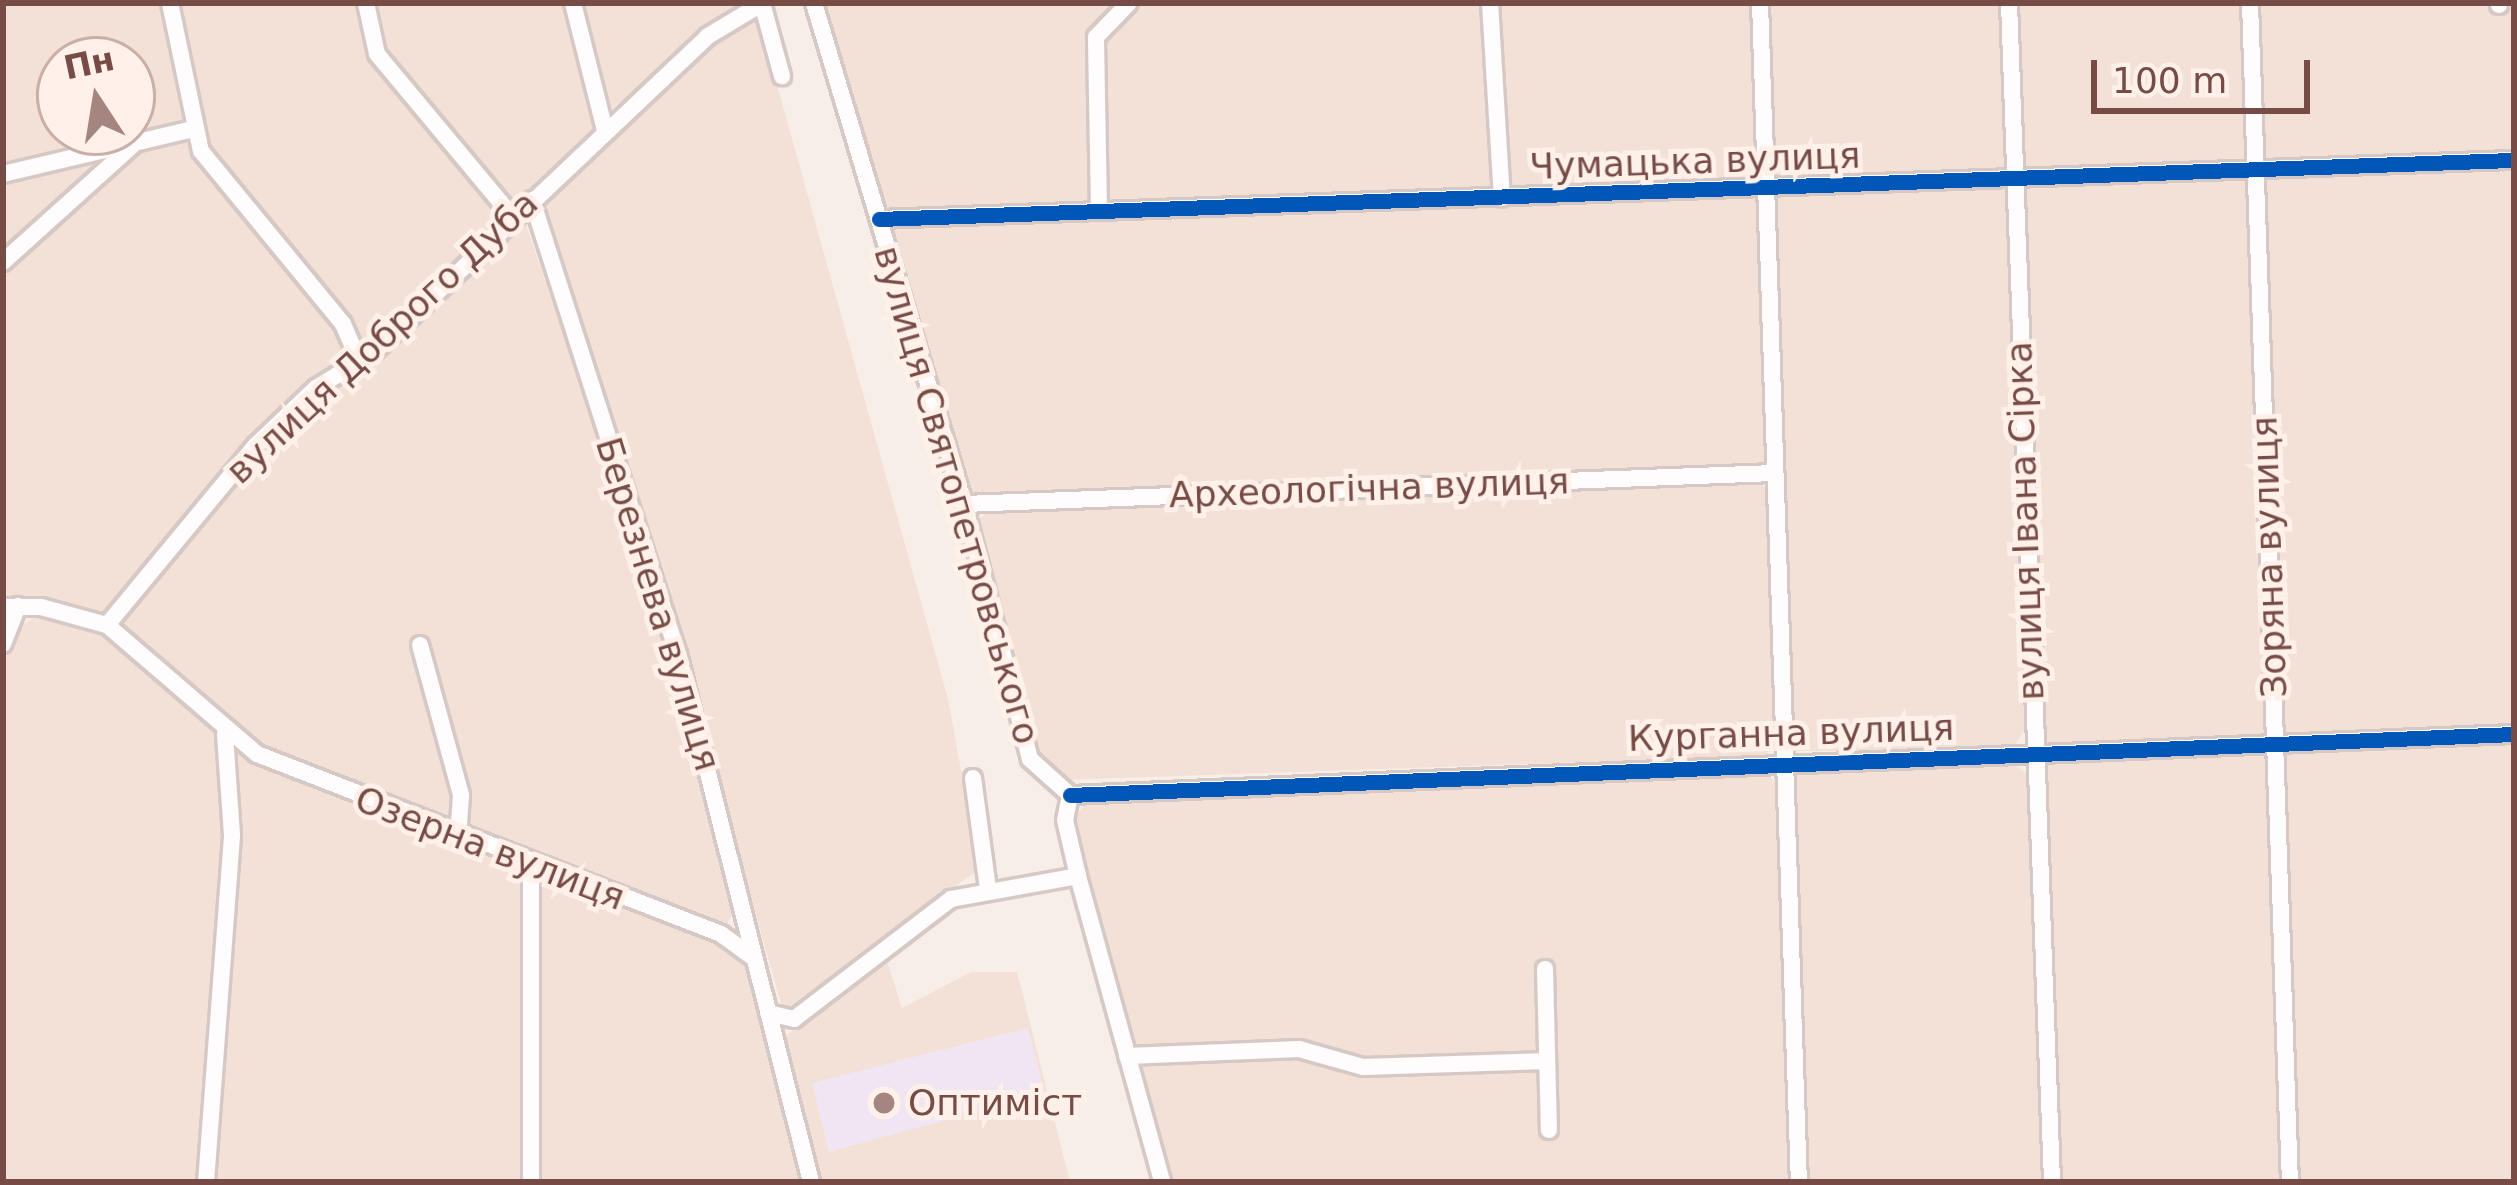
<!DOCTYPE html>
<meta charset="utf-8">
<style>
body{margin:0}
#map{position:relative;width:2517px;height:1185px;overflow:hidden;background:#f8eee8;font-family:"DejaVu Sans",sans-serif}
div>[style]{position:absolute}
.residential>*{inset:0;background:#f3e0d6}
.education>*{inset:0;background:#f0e5f2}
.roads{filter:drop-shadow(3px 0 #d6c9c5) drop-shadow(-3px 0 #d6c9c5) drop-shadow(0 3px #d6c9c5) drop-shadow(0 -3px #d6c9c5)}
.street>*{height:16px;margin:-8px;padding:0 8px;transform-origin:8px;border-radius:8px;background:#fefcfc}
.cycleway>*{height:15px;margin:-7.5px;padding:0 7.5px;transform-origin:7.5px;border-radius:7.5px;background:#0057b8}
.dots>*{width:33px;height:33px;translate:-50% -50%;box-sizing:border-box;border:6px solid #fff1ea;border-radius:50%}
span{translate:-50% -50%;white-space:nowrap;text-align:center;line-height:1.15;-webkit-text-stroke:10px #fff1ea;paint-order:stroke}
.street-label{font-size:36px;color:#774c46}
.poi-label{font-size:36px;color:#774c46}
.left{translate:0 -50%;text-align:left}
.frame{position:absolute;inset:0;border:6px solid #774c46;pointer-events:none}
.north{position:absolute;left:36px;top:36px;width:120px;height:120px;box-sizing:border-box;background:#fff1ea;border:3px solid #c9afa8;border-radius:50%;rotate:348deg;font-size:33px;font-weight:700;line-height:48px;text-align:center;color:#774c46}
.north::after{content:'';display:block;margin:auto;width:42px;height:54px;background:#a4857f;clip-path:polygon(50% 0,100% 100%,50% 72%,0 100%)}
.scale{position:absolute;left:2091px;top:60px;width:219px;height:54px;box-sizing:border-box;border:6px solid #774c46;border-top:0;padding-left:15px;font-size:36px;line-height:42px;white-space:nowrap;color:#774c46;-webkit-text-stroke:9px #fff1ea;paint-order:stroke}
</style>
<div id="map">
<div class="residential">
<i style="clip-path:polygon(evenodd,3px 3px,753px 3px,608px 111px,590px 138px,369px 347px,345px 346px,339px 363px,194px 507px,142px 583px,101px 613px,3px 601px,3px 3px,60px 60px,132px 60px,132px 132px,60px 132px,60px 60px)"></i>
<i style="clip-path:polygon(822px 3px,2514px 3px,2514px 730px,2048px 750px,2038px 743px,2010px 195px,2026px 727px,2011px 751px,1793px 751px,1767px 459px,1763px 465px,973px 498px)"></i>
<i style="clip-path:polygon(757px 13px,948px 699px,979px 869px,783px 1011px,683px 652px,540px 203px,711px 39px)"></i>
<i style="clip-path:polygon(524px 219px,672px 655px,737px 903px,727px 925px,451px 829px,259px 749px,116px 622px,150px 589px,202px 511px,319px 391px)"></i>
<i style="clip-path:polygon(1757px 479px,1767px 489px,1777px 743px,1764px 756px,1060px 780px,1035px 759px,977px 536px,978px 520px,992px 508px)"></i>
<i style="clip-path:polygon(41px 613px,103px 630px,255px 759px,737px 952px,748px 967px,808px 1182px,3px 1182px,3px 654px,19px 627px)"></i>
<i style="clip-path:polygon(2514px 742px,2514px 1182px,1165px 1182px,1079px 868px,1074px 819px,1089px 799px,1766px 773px,1781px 787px,1800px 771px,2012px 764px,2030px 775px,2046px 764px)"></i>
<i style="clip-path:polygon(887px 961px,902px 1008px,971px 972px,1017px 972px,1070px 1182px,820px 1182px,784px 1037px)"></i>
</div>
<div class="education">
<i style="clip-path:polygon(1028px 1028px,1045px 1093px,829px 1152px,812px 1083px)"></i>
</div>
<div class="roads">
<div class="street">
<i style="left:170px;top:3px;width:151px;rotate:78.2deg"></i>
<i style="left:201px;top:151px;width:224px;rotate:50.6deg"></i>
<i style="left:343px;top:324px;width:40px;rotate:66.6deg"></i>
<i style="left:366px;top:3px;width:52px;rotate:77.8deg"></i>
<i style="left:377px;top:54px;width:212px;rotate:50.2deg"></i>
<i style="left:573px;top:3px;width:131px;rotate:75.9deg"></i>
<i style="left:762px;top:3px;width:76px;rotate:74.7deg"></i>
<i style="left:814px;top:3px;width:523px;rotate:73.33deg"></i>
<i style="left:964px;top:504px;width:263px;rotate:75.5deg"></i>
<i style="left:1030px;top:759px;width:54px;rotate:42deg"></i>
<i style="left:1070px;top:795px;width:25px;rotate:101deg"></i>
<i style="left:1065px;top:820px;width:57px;rotate:76.9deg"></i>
<i style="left:1078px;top:876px;width:317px;rotate:74.6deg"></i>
<i style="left:1490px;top:3px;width:195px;rotate:86.5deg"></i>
<i style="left:1760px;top:3px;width:1180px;rotate:88.11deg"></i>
<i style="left:2009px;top:3px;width:1180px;rotate:87.91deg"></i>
<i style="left:2250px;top:3px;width:1180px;rotate:88.06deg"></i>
<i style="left:2499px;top:3px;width:2px;rotate:90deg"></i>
<i style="left:3px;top:174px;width:196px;rotate:-13.3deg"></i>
<i style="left:532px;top:200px;width:477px;rotate:72.2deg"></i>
<i style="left:678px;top:654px;width:544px;rotate:75.86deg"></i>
<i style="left:1099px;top:211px;width:174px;rotate:-91deg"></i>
<i style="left:1096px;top:37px;width:47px;rotate:-45.9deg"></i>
<i style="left:879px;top:219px;width:1636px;rotate:-2.07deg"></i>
<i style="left:3px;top:262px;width:175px;rotate:-42deg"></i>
<i style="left:964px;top:504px;width:811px;rotate:-2.19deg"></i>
<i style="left:3px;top:607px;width:38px"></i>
<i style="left:41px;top:607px;width:68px;rotate:15.3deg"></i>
<i style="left:107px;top:625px;width:198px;rotate:40.7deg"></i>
<i style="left:257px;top:754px;width:498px;rotate:21.2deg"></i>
<i style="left:721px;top:934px;width:42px;rotate:36.3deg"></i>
<i style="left:107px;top:625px;width:234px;rotate:-50.4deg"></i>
<i style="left:256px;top:445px;width:83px;rotate:-43.5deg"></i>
<i style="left:316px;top:388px;width:67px;rotate:-31.6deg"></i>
<i style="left:373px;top:353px;width:461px;rotate:-43.4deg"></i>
<i style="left:708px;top:36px;width:64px;rotate:-31deg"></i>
<i style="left:3px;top:644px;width:41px;rotate:-68.5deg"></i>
<i style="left:420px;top:645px;width:156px;rotate:74.7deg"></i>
<i style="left:461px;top:795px;width:43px;rotate:94deg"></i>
<i style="left:973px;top:778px;width:112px;rotate:82.3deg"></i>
<i style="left:1070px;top:795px;width:1445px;rotate:-2.42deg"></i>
<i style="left:531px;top:867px;width:315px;rotate:90deg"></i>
<i style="left:1545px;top:969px;width:161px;rotate:88.6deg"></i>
<i style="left:768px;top:1013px;width:27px;rotate:13deg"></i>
<i style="left:794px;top:1019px;width:198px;rotate:-37.4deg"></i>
<i style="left:951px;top:899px;width:129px;rotate:-10.3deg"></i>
<i style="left:1127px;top:1056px;width:172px;rotate:-2.3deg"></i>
<i style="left:1299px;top:1049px;width:66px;rotate:15.7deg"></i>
<i style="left:1363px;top:1067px;width:184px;rotate:-1.9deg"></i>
<i style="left:206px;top:1182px;width:348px;rotate:-85.7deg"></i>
<i style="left:232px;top:835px;width:101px;rotate:-94deg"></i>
</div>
</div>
<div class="cycleway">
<i style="left:879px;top:219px;width:1636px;rotate:-2.07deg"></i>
<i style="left:1070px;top:795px;width:1445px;rotate:-2.42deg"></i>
</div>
<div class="dots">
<i style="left:884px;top:1103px;background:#a4857f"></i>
</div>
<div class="street-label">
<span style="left:1695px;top:161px;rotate:-2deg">Чумацька вулиця</span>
<span style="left:382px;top:337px;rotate:-43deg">вулиця Доброго Дуба</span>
<span style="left:1369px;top:488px;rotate:-2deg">Археологічна вулиця</span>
<span style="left:957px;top:495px;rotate:74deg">вулиця Святопетровського</span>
<span style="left:2025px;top:521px;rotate:-92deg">вулиця Івана Сірка</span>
<span style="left:2269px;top:557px;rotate:-92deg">Зоряна вулиця</span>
<span style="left:658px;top:604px;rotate:73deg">Березнева вулиця</span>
<span style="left:1791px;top:733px;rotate:-2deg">Курганна вулиця</span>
<span style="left:490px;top:848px;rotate:21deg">Озерна вулиця</span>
</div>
<div class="poi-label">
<span class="left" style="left:908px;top:1103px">Оптиміст</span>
</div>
<div class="frame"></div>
<div class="north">Пн</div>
<div class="scale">100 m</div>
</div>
